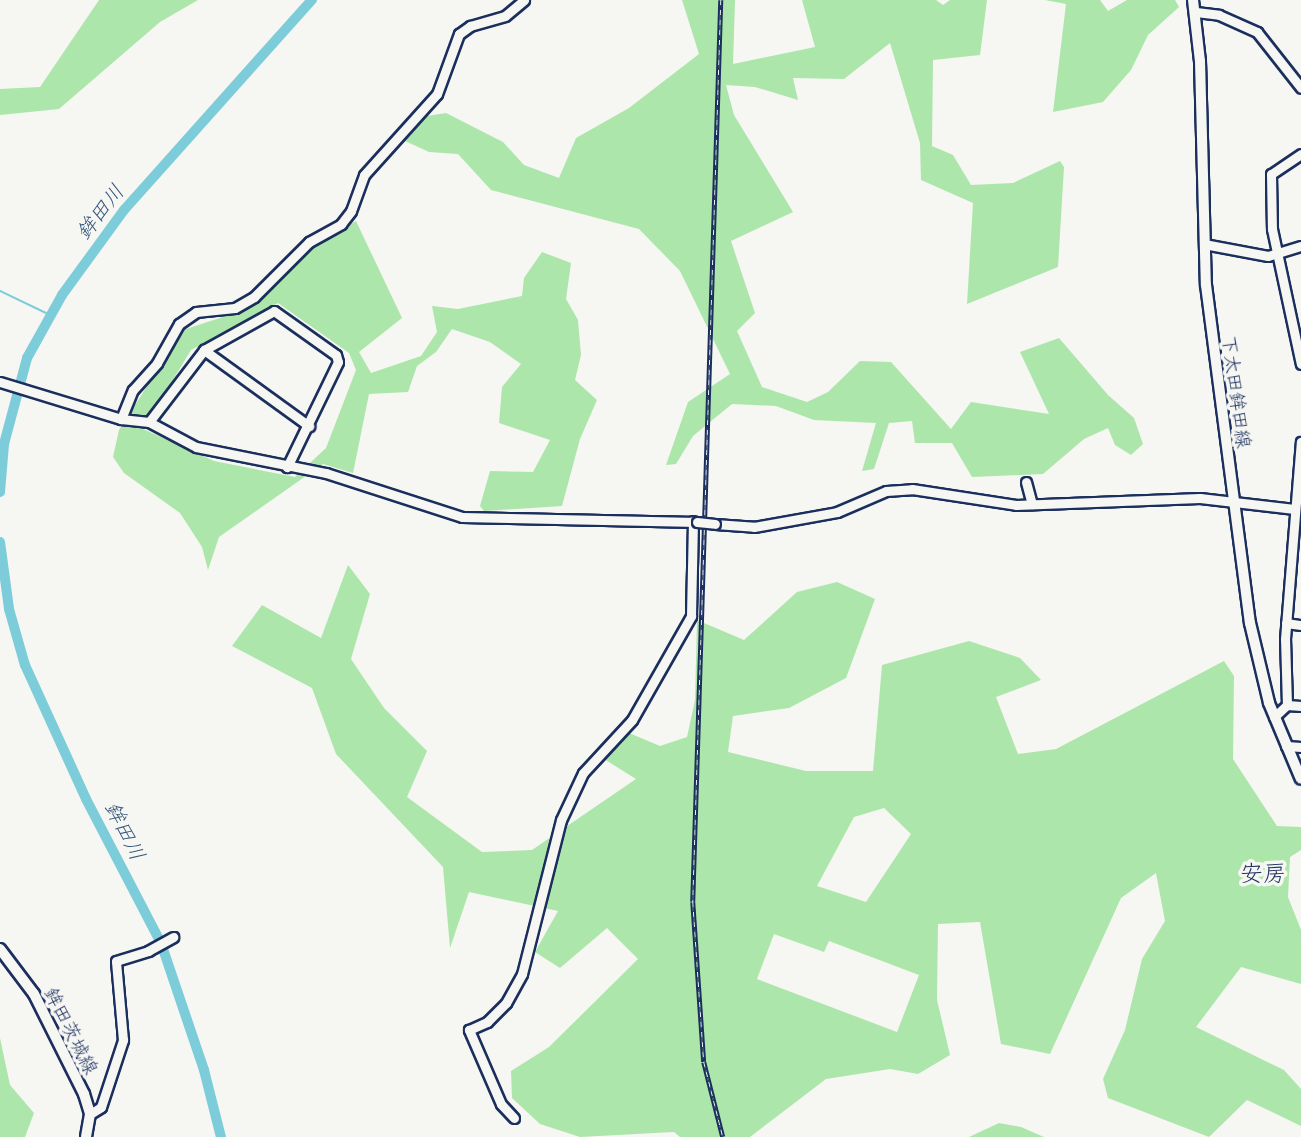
<!DOCTYPE html>
<meta charset="utf-8">
<style>
body{margin:0}
#map{position:relative;width:1301px;height:1137px;overflow:hidden;background:#f6f6f2;font-family:Delius,"Klee One",sans-serif}
div>[style]{position:absolute}
.green>*{inset:0;background:#ade6ab}
.stream>*{height:2px;margin:-1px;padding:0 1px;transform-origin:1px;border-radius:1px;background:#7dccd9}
.river>*{height:10px;margin:-5px;padding:0 5px;transform-origin:5px;border-radius:5px;background:#7dccd9}
.roads{filter:drop-shadow(2px 0 #1b2f5e) drop-shadow(-2px 0 #1b2f5e) drop-shadow(0 2px #1b2f5e) drop-shadow(0 -2px #1b2f5e)}
.minor>*{height:9px;margin:-4.5px;padding:0 4.5px;transform-origin:4.5px;border-radius:4.5px;background:#f6f6f2}
.major>*{height:10px;margin:-5px;padding:0 5px;transform-origin:5px;border-radius:5px;background:#f6f6f2}
.rail>*{height:4.5px;margin-top:-2.25px;transform-origin:0;background:repeating-linear-gradient(90deg,#f6f6f2 0 5px,#1b2f5e 0 10px);box-sizing:border-box;border-block:2px solid #1b2f5e}
.bridges{filter:drop-shadow(2px 0 #1b2f5e) drop-shadow(-2px 0 #1b2f5e) drop-shadow(0 2px #1b2f5e) drop-shadow(0 -2px #1b2f5e)}
.minor-bridge>*{height:9px;margin:-4.5px;padding:0 4.5px;transform-origin:4.5px;border-radius:4.5px;background:#f6f6f2}
span{translate:-50% -50%;white-space:nowrap;text-align:center;line-height:1.15;-webkit-text-stroke:7px #f6f6f2;paint-order:stroke}
.street-label{font-size:19px;color:#1b2f5e}
.water-label{font-size:21px;color:#34567d;font-style:italic}
.quarter-label{font-size:23px;color:#1b2f5e}
</style>
<div id="map">
<div class="green">
<i style="clip-path:polygon(99px 0,198px 0,160px 22px,59px 109px,0 115px,0 89px,40px 87px)"></i>
<i style="clip-path:polygon(682px 0,735px 0,733px 64px,815px 47px,802px 0,936px 0,943px 5px,950px 0,987px 0,980px 55px,933px 60px,932px 146px,953px 155px,971px 185px,1013px 183px,1060px 161px,1064px 167px,1058px 267px,967px 304px,973px 203px,921px 180px,920px 143px,890px 43px,844px 79px,793px 78px,798px 100px,755px 87px,726px 85px,734px 115px,793px 212px,731px 241px,755px 313px,737px 331px,762px 387px,807px 402px,828px 392px,860px 361px,891px 362px,951px 429px,971px 402px,1049px 414px,1020px 352px,1059px 338px,1108px 395px,1134px 418px,1143px 444px,1131px 455px,1115px 445px,1108px 428px,1084px 439px,1043px 474px,972px 477px,952px 443px,915px 443px,912px 421px,889px 423px,874px 469px,862px 471px,876px 423px,814px 420px,776px 406px,732px 404px,693px 436px,676px 464px,666px 465px,688px 402px,730px 374px,680px 271px,639px 229px,491px 190px,458px 154px,429px 152px,405px 141px,427px 116px,446px 113px,503px 142px,524px 165px,559px 178px,576px 138px,629px 108px,699px 54px)"></i>
<i style="clip-path:polygon(1045px 0,1100px 0,1108px 11px,1127px 0,1175px 0,1179px 7px,1148px 35px,1131px 70px,1103px 102px,1053px 112px,1066px 4px)"></i>
<i style="clip-path:polygon(evenodd,356px 221px,402px 318px,359px 352px,371px 373px,421px 356px,437px 332px,432px 306px,458px 309px,522px 296px,524px 278px,542px 252px,571px 263px,566px 299px,578px 320px,581px 355px,575px 380px,597px 400px,580px 439px,562px 506px,484px 511px,480px 506px,490px 471px,533px 472px,550px 440px,499px 423px,502px 387px,521px 364px,490px 342px,452px 329px,436px 352px,417px 366px,408px 392px,369px 394px,353px 473px,323px 464px,219px 537px,208px 570px,202px 547px,180px 513px,124px 473px,113px 457px,119px 430px,183px 330px,238px 312px,314px 247px,356px 221px,278px 303px,349px 353px,356px 370px,326px 448px,295px 477px,214px 461px,143px 429px,191px 350px,278px 303px)"></i>
<i style="clip-path:polygon(evenodd,348px 565px,370px 594px,351px 659px,384px 708px,427px 751px,407px 797px,482px 852px,532px 850px,636px 779px,604px 759px,629px 733px,660px 746px,687px 737px,695px 700px,697px 620px,744px 640px,797px 592px,837px 582px,875px 599px,846px 678px,789px 708px,733px 716px,728px 752px,806px 771px,873px 771px,882px 665px,969px 641px,1020px 658px,1041px 680px,996px 697px,1018px 754px,1056px 749px,1224px 661px,1234px 676px,1233px 759px,1277px 826px,1301px 827px,1301px 850px,1290px 857px,1288px 897px,1301px 930px,1301px 984px,1241px 967px,1196px 1027px,1284px 1070px,1301px 1089px,1301px 1126px,1247px 1100px,1209px 1137px,1108px 1098px,1103px 1079px,1125px 1030px,1142px 959px,1165px 921px,1156px 873px,1121px 898px,1050px 1054px,1001px 1044px,980px 922px,938px 924px,937px 1000px,950px 1055px,918px 1074px,890px 1069px,826px 1079px,750px 1137px,680px 1137px,674px 1132px,580px 1137px,540px 1124px,512px 1098px,511px 1071px,549px 1047px,638px 959px,607px 928px,560px 968px,535px 952px,558px 911px,469px 892px,450px 948px,443px 867px,336px 754px,312px 688px,232px 646px,262px 605px,321px 638px,348px 565px,884px 808px,911px 834px,866px 902px,817px 886px,854px 817px,884px 808px,348px 565px,774px 934px,824px 952px,829px 941px,919px 975px,897px 1032px,757px 979px,774px 934px)"></i>
<i style="clip-path:polygon(0 1038px,10px 1085px,34px 1113px,25px 1137px,0 1137px)"></i>
<i style="clip-path:polygon(999px 1123px,1021px 1127px,1044px 1137px,969px 1137px)"></i>
</div>
<div class="stream">
<i style="left:0;top:291px;width:55px;rotate:25.6deg"></i>
</div>
<div class="river">
<i style="left:0;top:492px;width:48px;rotate:-85.2deg"></i>
<i style="left:4px;top:444px;width:89px;rotate:-75deg"></i>
<i style="left:27px;top:358px;width:72px;rotate:-60.9deg"></i>
<i style="left:62px;top:295px;width:105px;rotate:-53.9deg"></i>
<i style="left:124px;top:210px;width:282px;rotate:-48.2deg"></i>
<i style="left:0;top:542px;width:68px;rotate:82.3deg"></i>
<i style="left:9px;top:609px;width:58px;rotate:74.1deg"></i>
<i style="left:25px;top:665px;width:147px;rotate:65.5deg"></i>
<i style="left:86px;top:799px;width:162px;rotate:62.5deg"></i>
<i style="left:161px;top:943px;width:134px;rotate:71.3deg"></i>
<i style="left:204px;top:1070px;width:69px;rotate:75.8deg"></i>
</div>
<div class="roads">
<div class="minor">
<i style="left:1196px;top:12px;width:23px;rotate:7deg"></i>
<i style="left:1219px;top:15px;width:42px;rotate:24.1deg"></i>
<i style="left:1257px;top:32px;width:71px;rotate:51.8deg"></i>
<i style="left:1301px;top:154px;width:36px;rotate:146deg"></i>
<i style="left:1271px;top:174px;width:55px;rotate:89deg"></i>
<i style="left:1272px;top:229px;width:138px;rotate:77.9deg"></i>
<i style="left:1204px;top:244px;width:65px;rotate:10.6deg"></i>
<i style="left:1268px;top:256px;width:34px;rotate:-17deg"></i>
<i style="left:204px;top:350px;width:130px;rotate:35.9deg"></i>
<i style="left:0;top:382px;width:127px;rotate:17deg"></i>
<i style="left:121px;top:419px;width:28px;rotate:6deg"></i>
<i style="left:149px;top:422px;width:53px;rotate:28deg"></i>
<i style="left:196px;top:447px;width:133px;rotate:11.3deg"></i>
<i style="left:326px;top:473px;width:143px;rotate:17.9deg"></i>
<i style="left:462px;top:517px;width:235px;rotate:1.2deg"></i>
<i style="left:121px;top:419px;width:31px;rotate:-68deg"></i>
<i style="left:133px;top:390px;width:36px;rotate:-48deg"></i>
<i style="left:157px;top:363px;width:45px;rotate:-60.6deg"></i>
<i style="left:179px;top:324px;width:21px;rotate:-35deg"></i>
<i style="left:196px;top:312px;width:39px;rotate:-6deg"></i>
<i style="left:235px;top:308px;width:22px;rotate:-30deg"></i>
<i style="left:254px;top:297px;width:78px;rotate:-45deg"></i>
<i style="left:309px;top:242px;width:37px;rotate:-29deg"></i>
<i style="left:341px;top:224px;width:16px;rotate:-52deg"></i>
<i style="left:351px;top:211px;width:38px;rotate:-70deg"></i>
<i style="left:364px;top:175px;width:109px;rotate:-48deg"></i>
<i style="left:437px;top:94px;width:64px;rotate:-69.9deg"></i>
<i style="left:459px;top:34px;width:14px;rotate:-36deg"></i>
<i style="left:470px;top:26px;width:36px;rotate:-16deg"></i>
<i style="left:505px;top:16px;width:25px;rotate:-40deg"></i>
<i style="left:149px;top:422px;width:91px;rotate:-52.6deg"></i>
<i style="left:204px;top:350px;width:80px;rotate:-29.1deg"></i>
<i style="left:274px;top:311px;width:76px;rotate:35.4deg"></i>
<i style="left:336px;top:355px;width:7px;rotate:74deg"></i>
<i style="left:338px;top:362px;width:117px;rotate:115.9deg"></i>
<i style="left:1026px;top:482px;width:23px;rotate:75deg"></i>
<i style="left:715px;top:524px;width:39px;rotate:4deg"></i>
<i style="left:754px;top:527px;width:84px;rotate:-10.2deg"></i>
<i style="left:837px;top:512px;width:53px;rotate:-23.2deg"></i>
<i style="left:886px;top:491px;width:26px;rotate:-4deg"></i>
<i style="left:912px;top:489px;width:105px;rotate:8.7deg"></i>
<i style="left:1016px;top:505px;width:184px;rotate:-2.2deg"></i>
<i style="left:1200px;top:498px;width:95px;rotate:6.7deg"></i>
<i style="left:1286px;top:623px;width:15px;rotate:8deg"></i>
<i style="left:1287px;top:705px;width:14px;rotate:4deg"></i>
<i style="left:1274px;top:717px;width:18px;rotate:-43deg"></i>
<i style="left:1287px;top:705px;width:66px;rotate:-91.7deg"></i>
<i style="left:1285px;top:639px;width:198px;rotate:-85.4deg"></i>
<i style="left:1286px;top:746px;width:15px;rotate:4deg"></i>
<i style="left:90px;top:1114px;width:13px;rotate:-32deg"></i>
<i style="left:101px;top:1107px;width:71px;rotate:-71.8deg"></i>
<i style="left:123px;top:1040px;width:79px;rotate:-95.1deg"></i>
<i style="left:116px;top:961px;width:34px;rotate:-17deg"></i>
<i style="left:148px;top:951px;width:29px;rotate:-29deg"></i>
<i style="left:514px;top:1118px;width:19px;rotate:-133deg"></i>
<i style="left:501px;top:1104px;width:81px;rotate:-113.4deg"></i>
<i style="left:469px;top:1030px;width:20px;rotate:-24deg"></i>
<i style="left:487px;top:1022px;width:27px;rotate:-45deg"></i>
<i style="left:506px;top:1003px;width:33px;rotate:-61deg"></i>
<i style="left:522px;top:974px;width:159px;rotate:-75.8deg"></i>
<i style="left:561px;top:820px;width:52px;rotate:-64.9deg"></i>
<i style="left:583px;top:773px;width:72px;rotate:-47.2deg"></i>
<i style="left:632px;top:720px;width:120px;rotate:-60.4deg"></i>
<i style="left:691px;top:616px;width:95px;rotate:-88.8deg"></i>
</div>
<div class="major">
<i style="left:1193px;top:0;width:61px;rotate:83.5deg"></i>
<i style="left:1200px;top:61px;width:224px;rotate:88.5deg"></i>
<i style="left:1206px;top:285px;width:341px;rotate:82.6deg"></i>
<i style="left:1250px;top:623px;width:82px;rotate:76.6deg"></i>
<i style="left:1269px;top:703px;width:82px;rotate:67.2deg"></i>
<i style="left:0;top:949px;width:56px;rotate:52.9deg"></i>
<i style="left:34px;top:994px;width:112px;rotate:63.4deg"></i>
<i style="left:84px;top:1094px;width:21px;rotate:73deg"></i>
<i style="left:90px;top:1114px;width:23px;rotate:100deg"></i>
</div>
</div>
<div class="rail">
<i style="left:721px;top:0;width:902px;rotate:91.78deg"></i>
<i style="left:693px;top:902px;width:160px;rotate:86.1deg"></i>
<i style="left:704px;top:1062px;width:77px;rotate:75.8deg"></i>
</div>
<div class="bridges">
<div class="minor-bridge">
<i style="left:697px;top:522px;width:18px;rotate:6deg"></i>
</div>
</div>
<div class="street-label">
<span style="left:1236px;top:392px;rotate:82deg">下太田鉾田線</span>
<span style="left:71px;top:1031px;rotate:63deg">鉾田茨城線</span>
</div>
<div class="water-label">
<span style="left:100px;top:212px;rotate:-52deg">鉾田川</span>
<span style="left:125px;top:831px;rotate:63deg">鉾田川</span>
</div>
<div class="quarter-label">
<span style="left:1263px;top:873px">安房</span>
</div>
</div>
